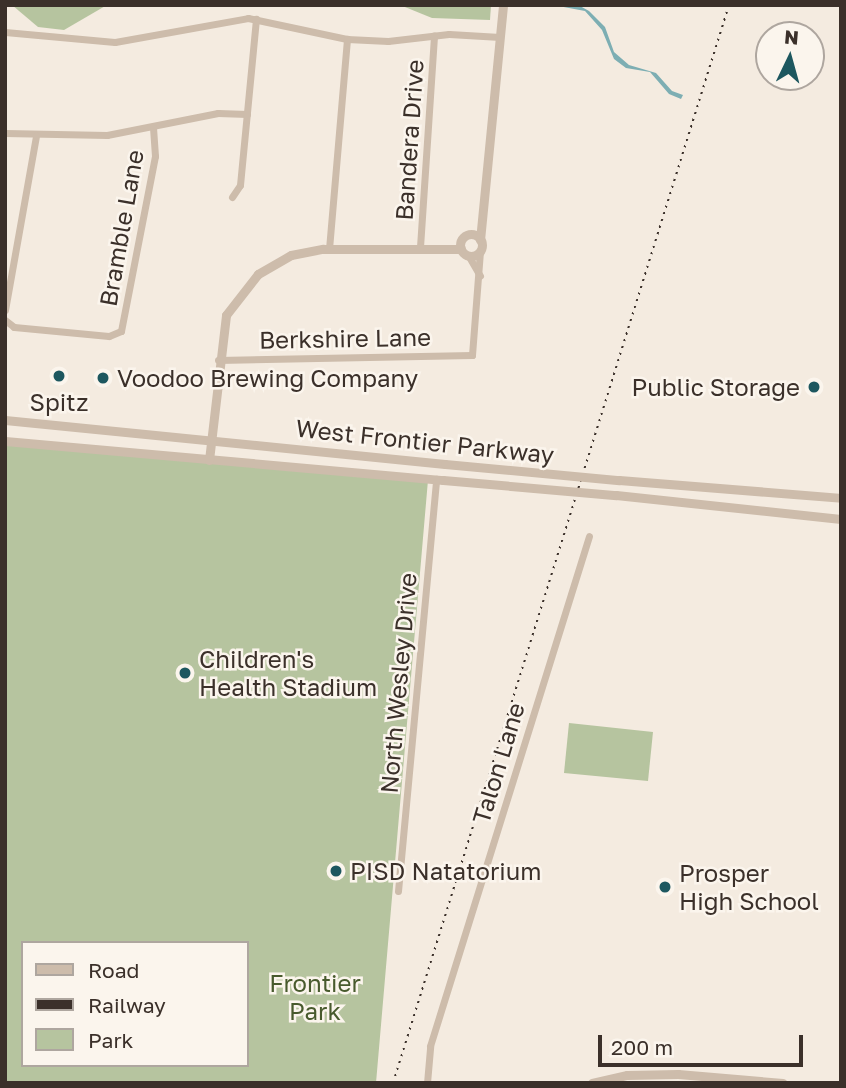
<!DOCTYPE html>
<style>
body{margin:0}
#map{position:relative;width:846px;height:1088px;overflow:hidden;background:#f4ebe0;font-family:"Golos Text",sans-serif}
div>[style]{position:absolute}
.green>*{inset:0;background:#b6c49f}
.water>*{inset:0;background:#7daeb3}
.minor>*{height:7px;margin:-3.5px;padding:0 3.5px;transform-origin:3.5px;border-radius:3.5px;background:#cdbcab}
.tertiary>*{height:9px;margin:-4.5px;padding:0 4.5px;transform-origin:4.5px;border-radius:4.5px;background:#cdbcab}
.tertiary>.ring{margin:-4.5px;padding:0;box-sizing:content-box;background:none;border:9px solid #cdbcab;border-radius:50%}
.rail>*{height:2px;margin-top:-1px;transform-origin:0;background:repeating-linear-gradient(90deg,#3b302a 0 2px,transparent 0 7px)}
.tertiary-bridge>*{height:9px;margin:-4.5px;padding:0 4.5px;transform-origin:4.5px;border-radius:4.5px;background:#cdbcab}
.dots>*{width:19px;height:19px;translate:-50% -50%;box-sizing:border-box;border:4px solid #fbf5ed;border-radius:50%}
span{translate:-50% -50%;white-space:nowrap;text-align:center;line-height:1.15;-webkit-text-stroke:5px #fbf5ed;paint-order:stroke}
.street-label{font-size:24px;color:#3b302a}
.poi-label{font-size:24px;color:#3b302a}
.left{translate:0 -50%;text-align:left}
.right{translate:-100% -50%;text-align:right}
.park-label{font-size:24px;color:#485a2d}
.frame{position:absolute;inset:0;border:7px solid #3b302a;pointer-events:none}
.legend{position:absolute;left:21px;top:941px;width:228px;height:126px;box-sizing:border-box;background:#fbf5ed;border:2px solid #aea69f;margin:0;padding:9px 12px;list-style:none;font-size:21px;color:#3b302a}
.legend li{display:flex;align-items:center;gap:14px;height:35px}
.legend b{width:35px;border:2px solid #aea69f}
.north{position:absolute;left:755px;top:21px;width:70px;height:70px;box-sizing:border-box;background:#fbf5ed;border:2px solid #aea69f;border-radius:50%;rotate:5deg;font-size:19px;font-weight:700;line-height:28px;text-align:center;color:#3b302a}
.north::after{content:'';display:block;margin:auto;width:24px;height:32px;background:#1d575f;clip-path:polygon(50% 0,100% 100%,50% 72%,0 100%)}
.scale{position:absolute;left:598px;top:1035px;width:205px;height:32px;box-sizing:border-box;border:4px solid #3b302a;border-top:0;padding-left:9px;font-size:21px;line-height:24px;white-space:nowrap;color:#3b302a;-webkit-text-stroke:5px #fbf5ed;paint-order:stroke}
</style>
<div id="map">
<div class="green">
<i style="clip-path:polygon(12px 5px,107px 5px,64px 30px,38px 27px)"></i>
<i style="clip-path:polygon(400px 5px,491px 5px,490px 20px,432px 18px)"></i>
<i style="clip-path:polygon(evenodd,5px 442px,428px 480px,376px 1083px,5px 1083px,5px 442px,23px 943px,247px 943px,247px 1065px,23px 1065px,23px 943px)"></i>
<i style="clip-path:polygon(569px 723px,653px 732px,648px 781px,564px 773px)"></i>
</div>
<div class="water">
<i style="clip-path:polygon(553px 5px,580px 6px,589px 11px,605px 27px,614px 52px,629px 65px,656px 73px,672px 91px,683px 95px,681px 99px,669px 94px,650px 72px,626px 68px,614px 59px,602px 30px,585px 11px)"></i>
</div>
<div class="minor">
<i style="left:5px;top:32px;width:110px;rotate:5.2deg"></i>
<i style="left:115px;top:42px;width:135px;rotate:-10.2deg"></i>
<i style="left:248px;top:18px;width:101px;rotate:12deg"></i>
<i style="left:347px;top:39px;width:41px;rotate:2.8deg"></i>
<i style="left:388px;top:41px;width:61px;rotate:-6.5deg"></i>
<i style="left:449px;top:34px;width:51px;rotate:3.4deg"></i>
<i style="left:5px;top:133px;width:102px;rotate:1.1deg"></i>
<i style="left:107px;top:135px;width:113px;rotate:-11.2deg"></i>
<i style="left:218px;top:113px;width:29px;rotate:2deg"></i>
<i style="left:232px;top:197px;width:14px;rotate:-56deg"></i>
<i style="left:240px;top:185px;width:167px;rotate:-84.5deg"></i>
<i style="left:420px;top:247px;width:212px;rotate:-86.2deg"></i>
<i style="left:329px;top:249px;width:211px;rotate:-85.1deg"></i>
<i style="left:468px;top:255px;width:24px;rotate:60deg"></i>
<i style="left:5px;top:310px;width:177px;rotate:-79.9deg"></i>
<i style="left:5px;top:320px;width:11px;rotate:38deg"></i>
<i style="left:14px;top:327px;width:95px;rotate:5.4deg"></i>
<i style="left:109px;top:336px;width:13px;rotate:-23deg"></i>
<i style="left:121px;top:331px;width:178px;rotate:-79deg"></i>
<i style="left:155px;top:156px;width:28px;rotate:-94deg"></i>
<i style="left:218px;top:360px;width:254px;rotate:-1.1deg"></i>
<i style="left:472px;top:355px;width:105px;rotate:-85.6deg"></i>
<i style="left:398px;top:891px;width:414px;rotate:-84.7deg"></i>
<i style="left:427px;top:1083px;width:37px;rotate:-85deg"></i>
<i style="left:430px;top:1046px;width:534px;rotate:-72.68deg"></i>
</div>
<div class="tertiary">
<i class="ring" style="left:460px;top:234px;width:13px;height:13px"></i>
<i style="left:480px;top:240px;width:236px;rotate:-84.4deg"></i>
<i style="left:5px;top:420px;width:442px;rotate:5.7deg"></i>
<i style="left:5px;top:441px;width:440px;rotate:5.1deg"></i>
<i style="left:209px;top:460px;width:146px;rotate:-83.3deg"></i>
<i style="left:226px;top:315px;width:52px;rotate:-52deg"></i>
<i style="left:258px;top:274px;width:38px;rotate:-30deg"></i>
<i style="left:291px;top:255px;width:33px;rotate:-11deg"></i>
<i style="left:323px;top:249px;width:138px"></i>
<i style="left:619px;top:480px;width:223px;rotate:4.6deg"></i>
<i style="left:616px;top:495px;width:226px;rotate:6.1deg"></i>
<i style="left:592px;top:1083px;width:36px;rotate:-13deg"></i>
<i style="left:627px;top:1075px;width:51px;rotate:-1.1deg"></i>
<i style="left:678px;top:1074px;width:105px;rotate:4.9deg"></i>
</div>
<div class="rail">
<i style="left:393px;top:1083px;width:1129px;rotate:-72.69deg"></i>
</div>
<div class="tertiary-bridge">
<i style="left:445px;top:464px;width:175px;rotate:5.3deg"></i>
<i style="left:443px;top:480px;width:174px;rotate:5deg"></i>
</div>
<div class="dots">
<i style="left:59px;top:376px;background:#1d575f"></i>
<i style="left:103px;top:378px;background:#1d575f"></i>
<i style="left:814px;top:387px;background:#1d575f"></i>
<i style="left:185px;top:673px;background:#1d575f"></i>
<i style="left:336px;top:871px;background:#1d575f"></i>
<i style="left:665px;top:887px;background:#1d575f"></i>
</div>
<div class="street-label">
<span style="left:409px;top:140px;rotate:-86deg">Bandera Drive</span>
<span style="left:121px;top:228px;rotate:-80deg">Bramble Lane</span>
<span style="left:345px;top:338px;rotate:-1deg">Berkshire Lane</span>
<span style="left:425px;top:441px;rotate:6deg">West Frontier Parkway</span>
<span style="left:398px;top:683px;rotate:-85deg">North Wesley Drive</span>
<span style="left:498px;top:763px;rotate:-73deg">Talon Lane</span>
</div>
<div class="poi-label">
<span class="left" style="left:117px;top:378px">Voodoo Brewing Company</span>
<span class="right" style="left:800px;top:387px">Public Storage</span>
<span style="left:59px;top:402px">Spitz</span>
<span class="left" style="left:199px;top:673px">Children's<br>Health Stadium</span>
<span class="left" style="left:350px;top:871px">PISD Natatorium</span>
<span class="left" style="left:679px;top:887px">Prosper<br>High School</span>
</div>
<div class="park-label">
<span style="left:315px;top:997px">Frontier<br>Park</span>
</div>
<div class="frame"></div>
<ul class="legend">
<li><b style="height:9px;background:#cdbcab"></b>Road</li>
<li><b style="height:9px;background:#3b302a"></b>Railway</li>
<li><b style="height:19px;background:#b6c49f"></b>Park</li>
</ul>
<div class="north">N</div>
<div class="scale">200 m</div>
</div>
